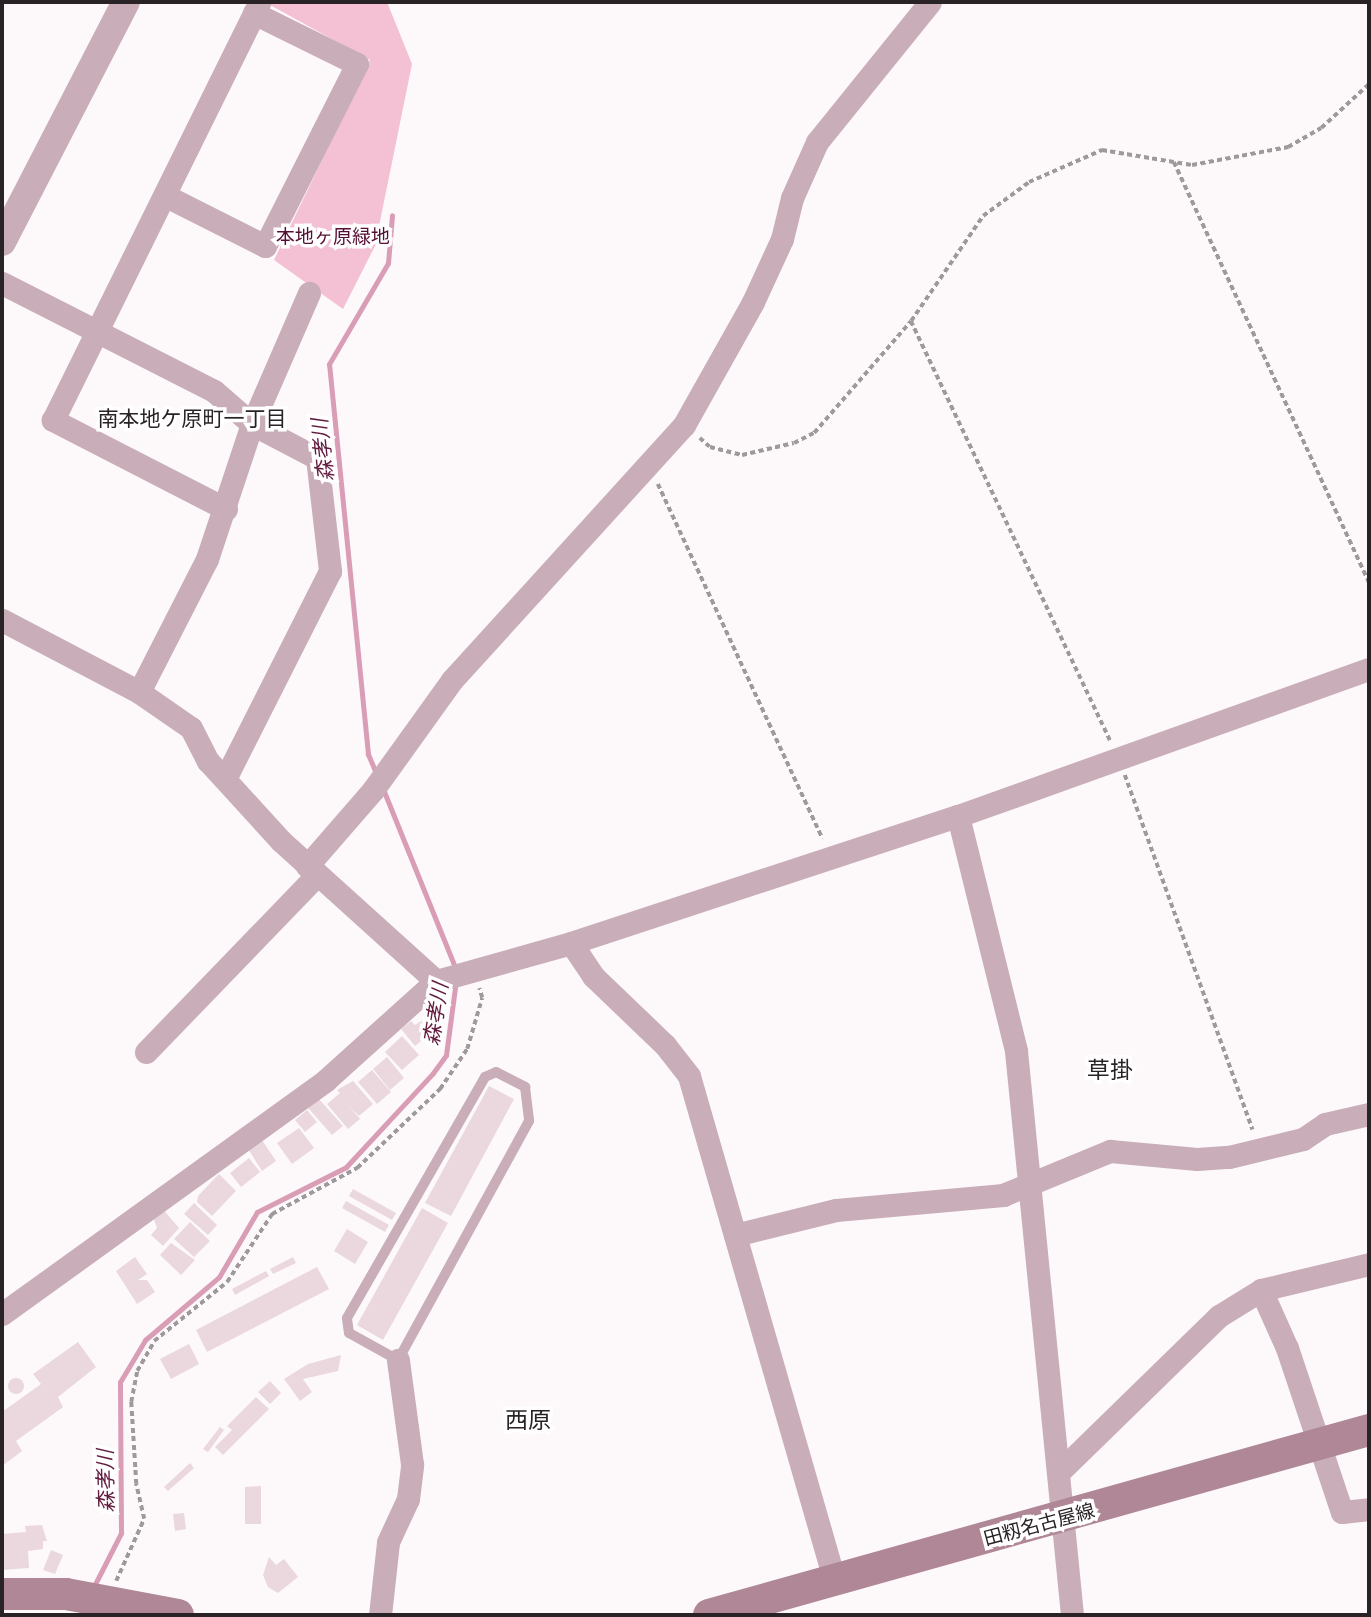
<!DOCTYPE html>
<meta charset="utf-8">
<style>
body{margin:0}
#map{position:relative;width:1371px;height:1617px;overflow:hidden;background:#fdf9fb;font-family:Lato,"Noto Sans JP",sans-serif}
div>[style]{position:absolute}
.green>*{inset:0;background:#f3c0d4}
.stream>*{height:5px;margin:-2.5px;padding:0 2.5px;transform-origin:2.5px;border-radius:2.5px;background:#d99db5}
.building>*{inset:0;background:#ead8de}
.round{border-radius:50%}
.path>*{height:3.5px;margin-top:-1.75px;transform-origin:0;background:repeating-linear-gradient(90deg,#9e999b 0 5px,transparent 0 8.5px)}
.service>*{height:10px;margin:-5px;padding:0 5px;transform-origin:5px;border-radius:5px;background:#c9adb8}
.minor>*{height:23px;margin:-11.5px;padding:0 11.5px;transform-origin:11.5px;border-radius:11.5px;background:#c9adb8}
.tertiary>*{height:28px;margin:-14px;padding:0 14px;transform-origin:14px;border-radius:14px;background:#c9adb8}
.secondary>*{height:32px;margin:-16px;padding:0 16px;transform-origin:16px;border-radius:16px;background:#af8797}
span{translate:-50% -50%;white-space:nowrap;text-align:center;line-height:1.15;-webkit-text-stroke:7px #fff;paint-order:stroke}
.park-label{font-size:19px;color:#550e34}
.street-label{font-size:19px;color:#2a2325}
.neighbourhood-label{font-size:21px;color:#2a2325}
.water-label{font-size:21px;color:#631c3f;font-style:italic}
.quarter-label{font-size:23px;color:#2a2325}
.frame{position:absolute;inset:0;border:4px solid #2a2325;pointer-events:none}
</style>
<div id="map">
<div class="green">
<i style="clip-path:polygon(272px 2px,387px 2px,412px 64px,375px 246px,343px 309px,274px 260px,370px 60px,270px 5px)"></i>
</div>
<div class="stream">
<i style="left:376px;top:773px;width:21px;rotate:-113deg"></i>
<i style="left:368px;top:754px;width:392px;rotate:-95.7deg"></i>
<i style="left:329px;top:364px;width:117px;rotate:-59.7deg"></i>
<i style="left:388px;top:263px;width:48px;rotate:-85.2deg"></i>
<i style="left:383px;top:789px;width:195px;rotate:68deg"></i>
<i style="left:93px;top:1588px;width:62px;rotate:-63deg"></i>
<i style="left:121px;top:1533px;width:151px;rotate:-90.4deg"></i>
<i style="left:120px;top:1382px;width:49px;rotate:-59.2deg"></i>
<i style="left:145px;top:1340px;width:97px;rotate:-40.4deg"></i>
<i style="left:219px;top:1277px;width:75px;rotate:-59.7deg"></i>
<i style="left:257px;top:1212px;width:100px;rotate:-26.8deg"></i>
<i style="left:346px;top:1167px;width:128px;rotate:-47.2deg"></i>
<i style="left:433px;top:1073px;width:22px;rotate:-54deg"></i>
<i style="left:446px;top:1055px;width:76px;rotate:-82.4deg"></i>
</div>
<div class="building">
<i style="clip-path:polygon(411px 1021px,415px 1025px,421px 1021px,431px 1033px,415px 1046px,401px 1029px)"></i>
<i style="clip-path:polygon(402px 1036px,419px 1055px,402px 1070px,385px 1052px)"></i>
<i style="clip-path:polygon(387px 1057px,404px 1078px,390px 1090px,373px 1069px)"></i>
<i style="clip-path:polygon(372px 1070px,391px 1092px,377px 1104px,358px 1082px)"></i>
<i style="clip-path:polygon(353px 1081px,373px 1104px,359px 1116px,349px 1106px,360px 1119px,348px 1129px,327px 1104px,340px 1093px,337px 1090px)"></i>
<i style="clip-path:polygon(489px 1086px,514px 1099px,451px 1216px,425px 1203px)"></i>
<i style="clip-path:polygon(319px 1099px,343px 1126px,332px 1135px,308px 1108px)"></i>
<i style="clip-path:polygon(307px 1110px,317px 1122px,305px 1132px,295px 1120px)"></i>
<i style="clip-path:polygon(299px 1128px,314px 1148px,292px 1164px,277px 1143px)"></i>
<i style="clip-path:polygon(262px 1140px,276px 1161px,262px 1171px,248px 1149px)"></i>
<i style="clip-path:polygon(249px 1158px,260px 1172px,241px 1187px,230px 1173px)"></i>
<i style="clip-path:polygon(219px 1174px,236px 1191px,212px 1216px,197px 1202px,198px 1196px)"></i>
<i style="clip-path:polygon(353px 1189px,396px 1213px,392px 1220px,349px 1196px)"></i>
<i style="clip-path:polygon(346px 1201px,389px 1225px,385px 1232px,342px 1208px)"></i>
<i style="clip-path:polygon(194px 1203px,217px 1225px,208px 1235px,184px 1214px)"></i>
<i style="clip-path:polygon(161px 1207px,179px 1228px,163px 1246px,151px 1235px,157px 1228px,153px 1217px)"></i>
<i style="clip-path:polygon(422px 1208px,448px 1223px,383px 1340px,357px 1325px)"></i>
<i style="clip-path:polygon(190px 1222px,210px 1241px,194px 1257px,174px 1239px)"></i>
<i style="clip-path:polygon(347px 1229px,368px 1242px,355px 1264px,334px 1251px)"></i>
<i style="clip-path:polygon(171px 1243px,195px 1260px,181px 1275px,160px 1255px)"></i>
<i style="clip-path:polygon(135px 1257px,147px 1274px,138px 1280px,147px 1280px,155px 1292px,137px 1304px,116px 1271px)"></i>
<i style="clip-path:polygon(293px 1257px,296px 1263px,273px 1274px,270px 1269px)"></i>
<i style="clip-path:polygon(317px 1267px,329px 1289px,207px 1352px,196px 1330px)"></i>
<i style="clip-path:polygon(266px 1271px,269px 1276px,235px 1295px,232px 1289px)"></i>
<i style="clip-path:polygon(78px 1342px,96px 1367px,58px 1397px,63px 1407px,16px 1441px,22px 1451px,2px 1466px,2px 1412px,41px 1384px,33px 1374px)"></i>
<i style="clip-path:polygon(189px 1344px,199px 1364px,171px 1379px,160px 1359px)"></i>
<i style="clip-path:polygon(341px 1355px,338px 1371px,303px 1379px,312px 1392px,300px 1401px,284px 1379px,308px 1364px)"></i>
<i class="round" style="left:8px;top:1378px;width:16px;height:16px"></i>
<i style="clip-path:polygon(270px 1381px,281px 1393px,270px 1404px,258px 1392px)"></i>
<i style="clip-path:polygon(256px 1397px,269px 1409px,223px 1455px,215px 1447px,232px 1430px,227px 1426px)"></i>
<i style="clip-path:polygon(220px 1427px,224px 1430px,208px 1452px,203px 1449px)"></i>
<i style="clip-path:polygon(190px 1463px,194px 1468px,168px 1491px,164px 1487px)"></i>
<i style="clip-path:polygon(261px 1486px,261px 1524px,245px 1524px,245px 1487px)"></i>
<i style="clip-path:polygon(184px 1513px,186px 1529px,175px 1531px,173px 1514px)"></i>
<i style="clip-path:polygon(42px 1525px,47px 1541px,43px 1541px,43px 1549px,28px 1551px,29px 1568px,2px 1570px,2px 1534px,26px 1532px,25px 1526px)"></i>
<i style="clip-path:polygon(51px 1550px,63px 1555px,55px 1574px,43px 1570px)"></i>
<i style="clip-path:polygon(269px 1557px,276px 1565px,284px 1559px,298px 1577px,278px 1593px,268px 1587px,263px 1575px)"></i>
</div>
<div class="path">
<i style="left:1174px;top:162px;width:463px;rotate:65.1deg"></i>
<i style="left:911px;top:321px;width:466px;rotate:64.6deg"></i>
<i style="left:700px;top:438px;width:13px;rotate:42deg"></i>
<i style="left:710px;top:447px;width:33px;rotate:14deg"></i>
<i style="left:742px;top:455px;width:53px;rotate:-13deg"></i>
<i style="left:794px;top:443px;width:22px;rotate:-27deg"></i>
<i style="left:814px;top:433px;width:148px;rotate:-49.1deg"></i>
<i style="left:911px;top:321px;width:127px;rotate:-55.6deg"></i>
<i style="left:983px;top:216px;width:57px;rotate:-36.5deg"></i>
<i style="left:1029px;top:182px;width:80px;rotate:-23.7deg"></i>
<i style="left:1102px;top:150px;width:91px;rotate:9.5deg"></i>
<i style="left:1192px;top:165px;width:98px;rotate:-10.6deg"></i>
<i style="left:1288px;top:147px;width:38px;rotate:-30deg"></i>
<i style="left:1321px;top:128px;width:65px;rotate:-42.5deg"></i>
<i style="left:658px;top:484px;width:391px;rotate:65.1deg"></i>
<i style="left:1125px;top:775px;width:377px;rotate:70.2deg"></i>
<i style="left:116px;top:1581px;width:68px;rotate:-65.7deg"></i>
<i style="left:144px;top:1519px;width:36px;rotate:-103deg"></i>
<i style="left:136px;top:1484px;width:82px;rotate:-93.5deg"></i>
<i style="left:131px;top:1402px;width:32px;rotate:-79deg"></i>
<i style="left:137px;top:1371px;width:34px;rotate:-60deg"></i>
<i style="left:154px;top:1341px;width:94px;rotate:-38.9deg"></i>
<i style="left:227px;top:1282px;width:82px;rotate:-56.5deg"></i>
<i style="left:272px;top:1214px;width:97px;rotate:-28.4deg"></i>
<i style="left:357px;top:1168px;width:115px;rotate:-43.6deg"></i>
<i style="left:440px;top:1089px;width:48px;rotate:-56deg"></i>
<i style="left:467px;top:1049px;width:53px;rotate:-73.6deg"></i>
<i style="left:482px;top:998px;width:10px;rotate:-107deg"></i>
</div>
<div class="service">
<i style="left:496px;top:1072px;width:33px;rotate:27deg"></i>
<i style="left:525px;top:1087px;width:34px;rotate:83deg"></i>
<i style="left:529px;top:1121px;width:273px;rotate:118.7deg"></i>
<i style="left:398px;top:1360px;width:56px;rotate:-151.1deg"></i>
<i style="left:349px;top:1333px;width:15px;rotate:-98deg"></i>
<i style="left:347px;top:1318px;width:278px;rotate:-60.2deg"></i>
<i style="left:485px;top:1077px;width:12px;rotate:-24deg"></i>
</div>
<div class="minor">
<i style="left:166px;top:196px;width:111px;rotate:26.8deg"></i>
<i style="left:265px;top:246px;width:204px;rotate:-63.2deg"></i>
<i style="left:357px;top:64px;width:115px;rotate:-153.7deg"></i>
<i style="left:2px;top:283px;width:238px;rotate:27deg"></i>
<i style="left:214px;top:391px;width:50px;rotate:41deg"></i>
<i style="left:252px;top:424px;width:73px;rotate:27.6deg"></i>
<i style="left:317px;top:458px;width:114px;rotate:83.4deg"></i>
<i style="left:330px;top:571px;width:233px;rotate:116.8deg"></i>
<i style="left:226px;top:509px;width:195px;rotate:-152.8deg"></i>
<i style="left:53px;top:420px;width:466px;rotate:-63.7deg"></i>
<i style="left:2px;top:620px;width:155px;rotate:27.7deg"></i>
<i style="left:139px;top:692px;width:63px;rotate:34.7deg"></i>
<i style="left:191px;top:728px;width:37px;rotate:63deg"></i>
<i style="left:208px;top:761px;width:108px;rotate:47.6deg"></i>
<i style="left:281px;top:841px;width:209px;rotate:42.1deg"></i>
<i style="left:436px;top:981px;width:140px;rotate:-15.7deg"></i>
<i style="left:571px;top:943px;width:407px;rotate:-18.2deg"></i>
<i style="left:958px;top:816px;width:436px;rotate:-19.7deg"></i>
<i style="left:139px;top:692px;width:149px;rotate:-62.9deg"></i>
<i style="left:207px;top:559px;width:142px;rotate:-71.6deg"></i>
<i style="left:252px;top:424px;width:143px;rotate:-66.5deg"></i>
<i style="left:958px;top:816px;width:242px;rotate:76.1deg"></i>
<i style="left:1016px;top:1051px;width:567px;rotate:84.33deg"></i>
<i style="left:307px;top:866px;width:101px;rotate:-49deg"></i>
<i style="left:373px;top:790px;width:135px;rotate:-54.3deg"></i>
<i style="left:452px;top:680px;width:345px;rotate:-47.7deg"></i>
<i style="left:684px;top:425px;width:141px;rotate:-60.7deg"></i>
<i style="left:753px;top:302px;width:69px;rotate:-65.3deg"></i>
<i style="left:782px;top:239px;width:42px;rotate:-76.3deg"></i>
<i style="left:792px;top:198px;width:61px;rotate:-65.9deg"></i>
<i style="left:817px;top:142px;width:180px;rotate:-51.1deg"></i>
<i style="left:571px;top:943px;width:40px;rotate:56deg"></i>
<i style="left:593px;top:976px;width:100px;rotate:43.8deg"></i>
<i style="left:665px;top:1045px;width:39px;rotate:52deg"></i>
<i style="left:689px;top:1076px;width:527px;rotate:73.91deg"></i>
<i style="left:146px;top:1052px;width:245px;rotate:-46deg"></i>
<i style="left:735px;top:1235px;width:104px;rotate:-13.9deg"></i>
<i style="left:836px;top:1210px;width:168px;rotate:-5.1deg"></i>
<i style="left:1003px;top:1195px;width:116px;rotate:-22.4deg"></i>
<i style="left:1110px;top:1151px;width:87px;rotate:5.3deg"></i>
<i style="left:1197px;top:1159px;width:32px;rotate:-4deg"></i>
<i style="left:1229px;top:1157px;width:76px;rotate:-13.7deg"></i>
<i style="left:1303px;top:1139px;width:27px;rotate:-34deg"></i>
<i style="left:1325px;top:1124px;width:45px;rotate:-12.8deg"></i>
<i style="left:1261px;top:1290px;width:64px;rotate:65.9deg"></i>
<i style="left:1287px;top:1348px;width:173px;rotate:71.5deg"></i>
<i style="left:1342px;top:1512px;width:27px;rotate:-6deg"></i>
<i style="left:2px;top:1314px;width:400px;rotate:-35.8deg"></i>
<i style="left:326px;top:1080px;width:148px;rotate:-42deg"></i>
<i style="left:1060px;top:1471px;width:222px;rotate:-44.3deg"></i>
<i style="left:1219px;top:1316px;width:49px;rotate:-31.8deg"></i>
<i style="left:1261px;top:1290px;width:111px;rotate:-13.5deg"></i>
<i style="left:380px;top:1615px;width:73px;rotate:-83.7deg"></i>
<i style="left:388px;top:1542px;width:47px;rotate:-65.1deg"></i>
<i style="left:408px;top:1499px;width:35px;rotate:-83deg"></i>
<i style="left:412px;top:1464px;width:105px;rotate:-97.7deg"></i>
</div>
<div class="tertiary">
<i style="left:2px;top:242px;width:270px;rotate:-62.7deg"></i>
</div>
<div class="secondary">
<i style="left:2px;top:1594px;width:64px"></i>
<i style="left:66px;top:1594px;width:114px;rotate:10.6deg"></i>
<i style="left:709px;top:1615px;width:685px;rotate:-15.66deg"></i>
</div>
<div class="park-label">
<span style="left:333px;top:236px">本地ヶ原緑地</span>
</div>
<div class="street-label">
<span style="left:1039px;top:1524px;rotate:-15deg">田籾名古屋線</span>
</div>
<div class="neighbourhood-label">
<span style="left:192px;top:418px">南本地ケ原町一丁目</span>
</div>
<div class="water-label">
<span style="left:322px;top:450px;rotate:-96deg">森孝川</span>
<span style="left:435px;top:1014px;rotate:-81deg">森孝川</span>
<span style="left:105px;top:1481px;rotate:-91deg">森孝川</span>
</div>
<div class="quarter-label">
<span style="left:1110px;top:1069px">草掛</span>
<span style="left:528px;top:1419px">西原</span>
</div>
<div class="frame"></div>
</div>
